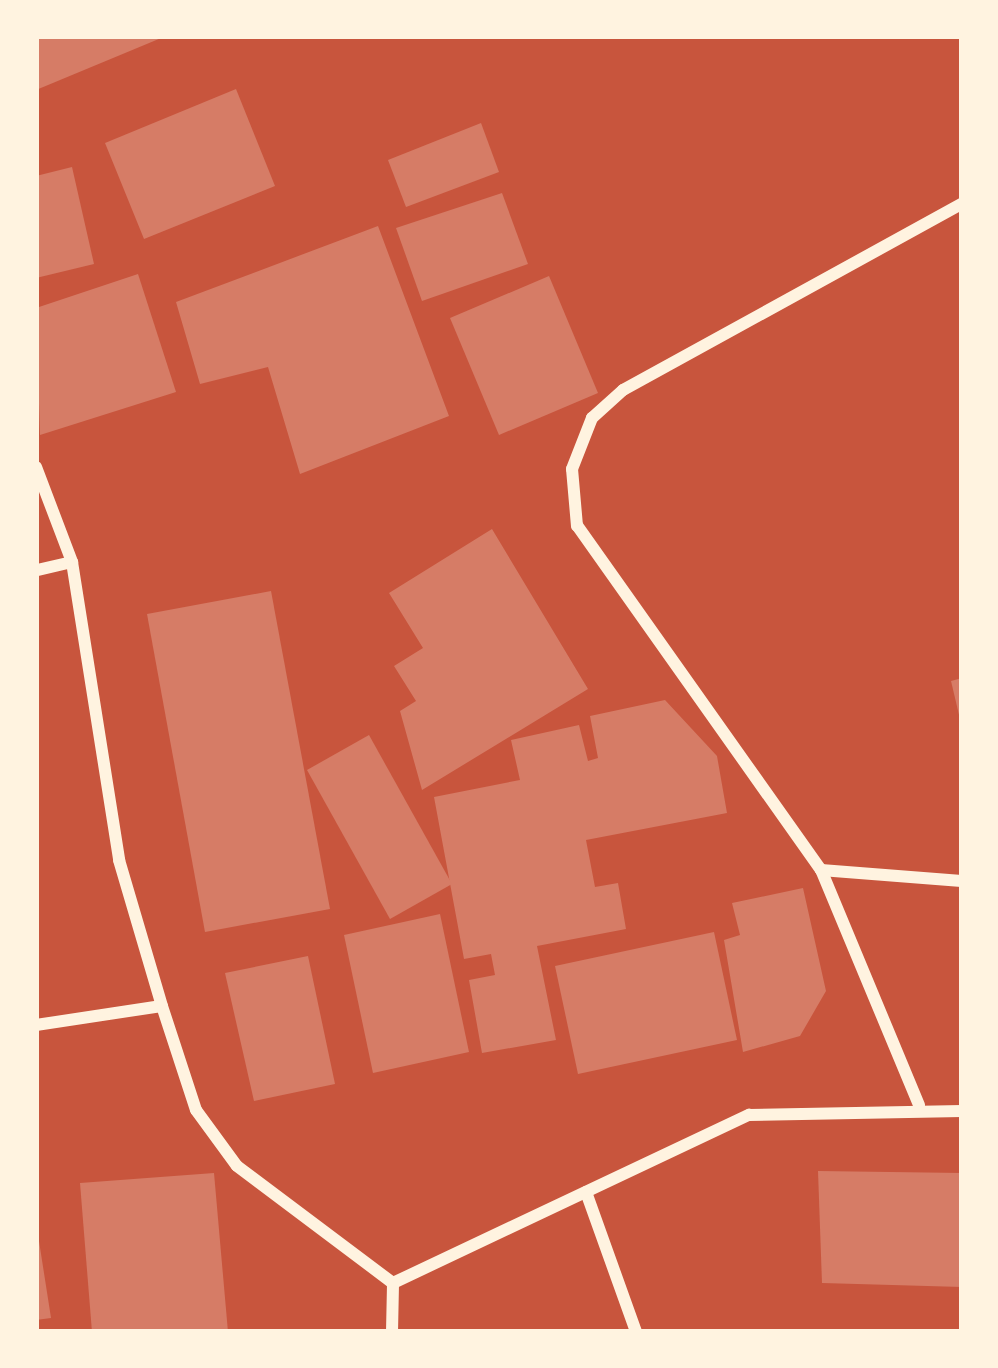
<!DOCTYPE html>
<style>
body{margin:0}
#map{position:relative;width:998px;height:1368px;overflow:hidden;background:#c8553d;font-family:Merriweather,serif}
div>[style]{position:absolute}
.building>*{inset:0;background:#d67c66}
.minor>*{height:12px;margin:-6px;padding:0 6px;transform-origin:6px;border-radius:6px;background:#fff3e0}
span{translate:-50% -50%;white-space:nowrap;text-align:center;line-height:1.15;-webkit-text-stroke:12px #fff3e0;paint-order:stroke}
.frame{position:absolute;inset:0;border:39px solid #fff3e0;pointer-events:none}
</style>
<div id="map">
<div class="building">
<i style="clip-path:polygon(36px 36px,166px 36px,36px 90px)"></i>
<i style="clip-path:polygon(236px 89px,275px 186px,144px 239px,105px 143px)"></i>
<i style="clip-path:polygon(481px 123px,499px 172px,406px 207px,388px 160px)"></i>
<i style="clip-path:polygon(72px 167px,94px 264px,36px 278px,36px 176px)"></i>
<i style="clip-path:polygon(502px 193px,528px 264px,422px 301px,396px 228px)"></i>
<i style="clip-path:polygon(378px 226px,449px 416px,300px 474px,268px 367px,200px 384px,176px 302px)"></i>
<i style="clip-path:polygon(138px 274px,176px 392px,40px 435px,36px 308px)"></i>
<i style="clip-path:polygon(549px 276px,598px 393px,499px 435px,450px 318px)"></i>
<i style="clip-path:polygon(492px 529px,588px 689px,422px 790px,400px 711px,416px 701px,394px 666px,423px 648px,389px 593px)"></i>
<i style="clip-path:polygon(271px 591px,330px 909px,205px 932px,147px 614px)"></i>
<i style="clip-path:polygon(962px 678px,962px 718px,960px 719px,951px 681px)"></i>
<i style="clip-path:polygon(665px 700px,717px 756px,727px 813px,586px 840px,595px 887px,618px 883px,626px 929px,537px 946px,556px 1040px,482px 1053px,469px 980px,495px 975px,491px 954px,464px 959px,434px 797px,520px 780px,511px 740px,579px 725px,588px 761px,598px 758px,590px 716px)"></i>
<i style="clip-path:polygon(369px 735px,452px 884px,390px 919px,307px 770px)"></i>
<i style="clip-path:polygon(803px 888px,826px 991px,800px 1036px,743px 1052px,724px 940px,740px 935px,732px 903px)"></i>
<i style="clip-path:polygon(440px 914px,469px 1052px,373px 1073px,344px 935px)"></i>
<i style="clip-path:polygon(714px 932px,737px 1040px,578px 1074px,555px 966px)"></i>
<i style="clip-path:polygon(308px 956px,335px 1084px,254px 1101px,225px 973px)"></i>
<i style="clip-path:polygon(818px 1171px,962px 1173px,962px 1287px,822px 1283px)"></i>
<i style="clip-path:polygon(214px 1173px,228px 1332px,92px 1332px,80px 1183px)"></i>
<i style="clip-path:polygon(36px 1222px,51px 1318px,36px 1320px)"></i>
</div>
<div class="minor">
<i style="left:36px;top:467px;width:102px;rotate:69.2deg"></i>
<i style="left:72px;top:562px;width:37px;rotate:167deg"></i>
<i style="left:72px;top:562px;width:302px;rotate:81deg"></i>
<i style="left:119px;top:860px;width:152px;rotate:73.6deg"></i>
<i style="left:821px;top:870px;width:141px;rotate:4.5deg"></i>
<i style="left:36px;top:1025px;width:127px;rotate:-8.6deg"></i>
<i style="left:162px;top:1006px;width:109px;rotate:71.9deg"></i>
<i style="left:196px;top:1110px;width:69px;rotate:53.8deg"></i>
<i style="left:237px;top:1166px;width:195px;rotate:36.9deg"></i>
<i style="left:919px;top:1105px;width:255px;rotate:-112.6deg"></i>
<i style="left:821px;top:870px;width:422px;rotate:-125.3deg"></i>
<i style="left:577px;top:526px;width:57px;rotate:-95deg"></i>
<i style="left:572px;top:469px;width:55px;rotate:-68.6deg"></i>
<i style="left:592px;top:418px;width:42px;rotate:-42.1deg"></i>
<i style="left:623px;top:390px;width:387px;rotate:-28.8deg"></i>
<i style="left:586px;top:1192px;width:149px;rotate:70.3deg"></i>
<i style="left:393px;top:1283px;width:394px;rotate:-25.3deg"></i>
<i style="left:749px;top:1115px;width:213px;rotate:-1.1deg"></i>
<i style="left:392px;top:1332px;width:49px;rotate:-88.8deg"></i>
</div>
<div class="frame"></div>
</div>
